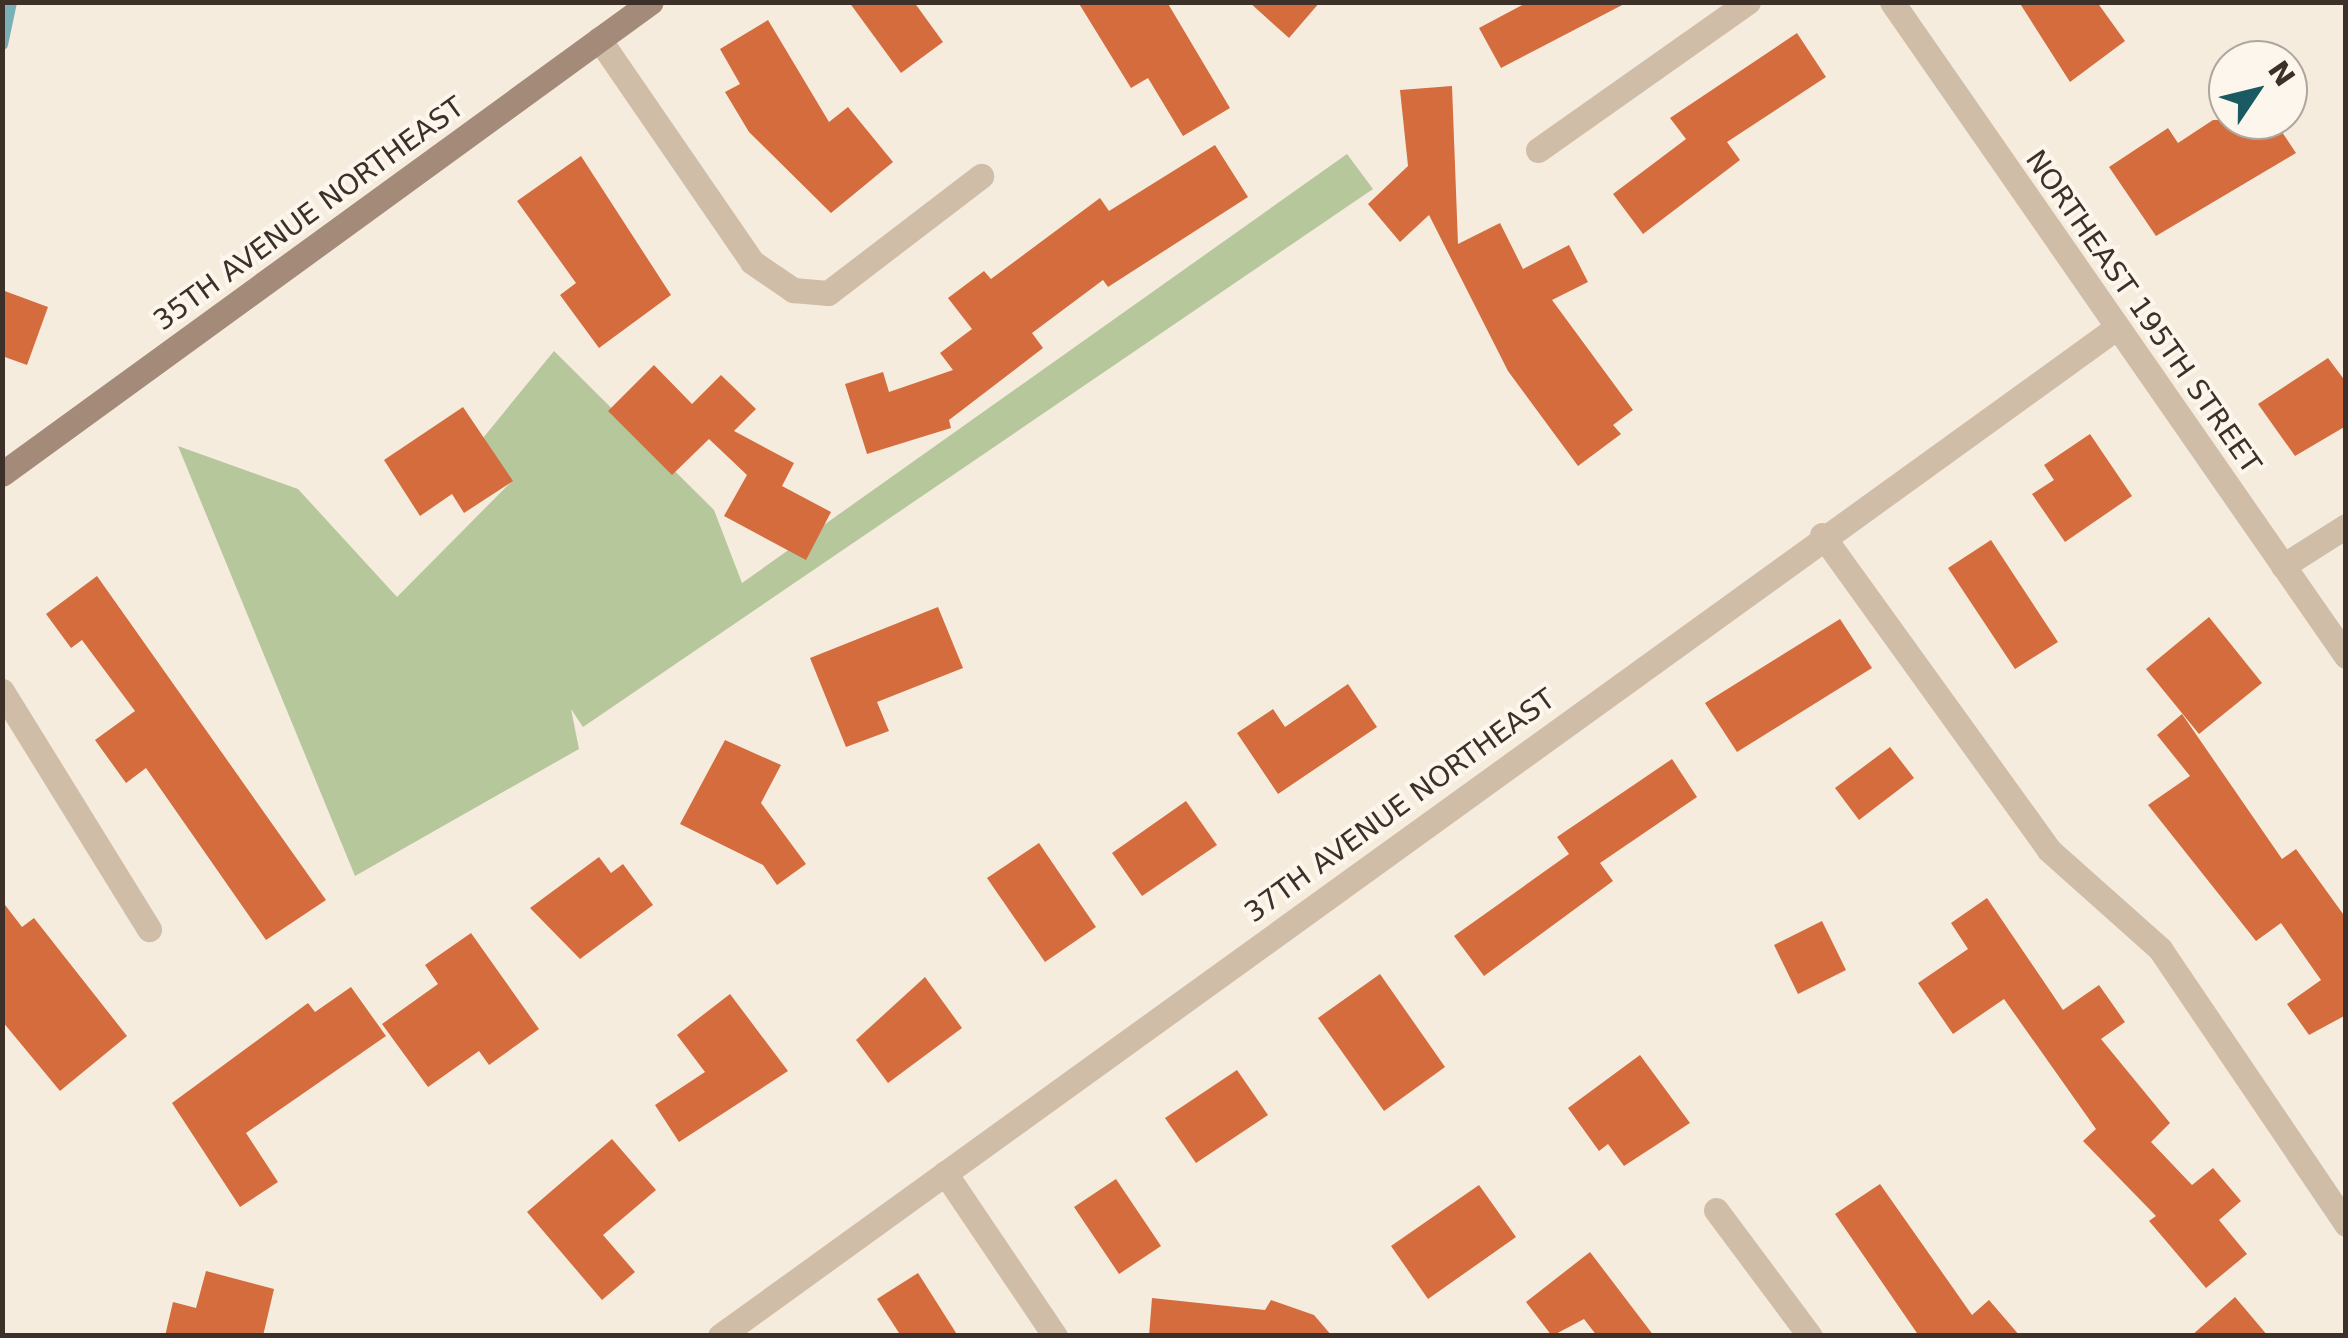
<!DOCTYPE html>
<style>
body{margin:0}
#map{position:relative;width:2348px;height:1338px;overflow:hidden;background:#f6ecde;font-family:"DejaVu Sans",sans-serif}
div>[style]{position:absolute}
.green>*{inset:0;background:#b6c79c}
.stream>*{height:11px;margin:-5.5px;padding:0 5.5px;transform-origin:5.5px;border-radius:5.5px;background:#79b0b7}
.building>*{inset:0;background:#d46c3e}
.street>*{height:25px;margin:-12.5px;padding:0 12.5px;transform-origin:12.5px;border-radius:12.5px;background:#d0bda8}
.secondary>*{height:25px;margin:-12.5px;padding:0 12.5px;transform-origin:12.5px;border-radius:12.5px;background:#a48b79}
span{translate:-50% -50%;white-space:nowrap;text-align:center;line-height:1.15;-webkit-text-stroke:8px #fcf6ec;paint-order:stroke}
.street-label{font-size:28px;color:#3c3029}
.frame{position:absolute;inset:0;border:5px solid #3c3029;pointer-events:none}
.north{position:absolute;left:2208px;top:40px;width:100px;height:100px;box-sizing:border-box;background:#fcf6ec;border:2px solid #afa79e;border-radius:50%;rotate:55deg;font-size:28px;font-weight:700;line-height:40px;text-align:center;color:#3c3029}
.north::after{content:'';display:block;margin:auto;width:35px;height:45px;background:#195a63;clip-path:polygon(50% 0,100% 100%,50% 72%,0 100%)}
</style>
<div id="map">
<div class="green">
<i style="clip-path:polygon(1347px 154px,1373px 189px,583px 727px,571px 709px,579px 749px,355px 876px,178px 446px,298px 489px,397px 597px,512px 481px,483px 438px,554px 351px,714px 510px,742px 583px)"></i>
</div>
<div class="stream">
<i style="left:2px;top:44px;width:43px;rotate:-77.9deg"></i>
</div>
<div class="building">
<i style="clip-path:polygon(849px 2px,914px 2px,943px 42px,901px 73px)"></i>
<i style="clip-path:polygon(1078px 2px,1167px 2px,1230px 108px,1183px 136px,1148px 78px,1131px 88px)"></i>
<i style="clip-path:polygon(1249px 2px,1320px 2px,1289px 38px)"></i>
<i style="clip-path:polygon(1528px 2px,1628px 2px,1501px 68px,1479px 28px)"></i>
<i style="clip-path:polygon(2019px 2px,2097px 2px,2125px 41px,2070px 82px)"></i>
<i style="clip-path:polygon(768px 20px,829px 122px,848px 107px,893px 162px,831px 213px,749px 132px,725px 92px,740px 84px,720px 49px)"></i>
<i style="clip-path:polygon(1797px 33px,1826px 77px,1727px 142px,1740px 160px,1643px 234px,1613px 194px,1686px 139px,1670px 118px)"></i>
<i style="clip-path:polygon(1452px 86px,1458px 244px,1500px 223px,1523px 269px,1569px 245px,1588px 282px,1552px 300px,1633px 410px,1613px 425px,1621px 434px,1578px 466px,1508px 371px,1429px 215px,1400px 242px,1368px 204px,1408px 166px,1400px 90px)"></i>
<i style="clip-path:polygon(2213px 120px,2274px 120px,2296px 153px,2156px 236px,2109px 167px,2168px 128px,2178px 143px)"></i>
<i style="clip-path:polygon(1215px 145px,1248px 197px,1108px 287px,1103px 280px,1032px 333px,1043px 348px,949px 420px,951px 428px,867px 454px,845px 384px,883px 372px,889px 392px,953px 370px,940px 353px,972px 329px,948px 298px,984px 271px,991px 279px,1100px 198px,1109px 211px)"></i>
<i style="clip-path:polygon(581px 156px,671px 295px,599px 348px,560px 295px,576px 283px,517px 201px)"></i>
<i style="clip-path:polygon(2px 290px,48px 307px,27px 365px,2px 356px)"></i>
<i style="clip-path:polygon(2328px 358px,2346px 382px,2346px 426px,2295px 456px,2258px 404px)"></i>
<i style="clip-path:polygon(654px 365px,692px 404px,721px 375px,756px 409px,734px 431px,794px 463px,782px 486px,831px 512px,806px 560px,724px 516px,747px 475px,709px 439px,672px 475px,608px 411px)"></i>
<i style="clip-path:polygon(463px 407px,513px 481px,464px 513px,452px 494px,420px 516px,384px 460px)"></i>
<i style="clip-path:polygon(2090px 434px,2132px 496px,2065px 542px,2032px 494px,2054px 480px,2044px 465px)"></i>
<i style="clip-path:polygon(1991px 540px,2058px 642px,2015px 669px,1948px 568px)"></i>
<i style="clip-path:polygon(97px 576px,326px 900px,266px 940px,146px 768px,126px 783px,95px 740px,135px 711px,82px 640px,71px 648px,46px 614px)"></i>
<i style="clip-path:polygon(938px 607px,963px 668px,877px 702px,889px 731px,846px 747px,810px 658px)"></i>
<i style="clip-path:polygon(2209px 617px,2262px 683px,2199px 734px,2146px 669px)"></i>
<i style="clip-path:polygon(1840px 619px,1872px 668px,1737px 752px,1705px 703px)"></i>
<i style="clip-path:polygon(1348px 684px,1377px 727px,1278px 794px,1237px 733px,1273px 709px,1285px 727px)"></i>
<i style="clip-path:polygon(2182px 714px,2282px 859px,2296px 849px,2346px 918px,2346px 1015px,2309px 1035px,2287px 1004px,2321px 980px,2281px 923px,2256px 941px,2148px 805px,2190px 776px,2157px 735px)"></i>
<i style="clip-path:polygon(725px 740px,781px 765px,761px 803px,806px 864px,777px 885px,763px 865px,680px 824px)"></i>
<i style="clip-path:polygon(1890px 747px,1914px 778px,1859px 820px,1835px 788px)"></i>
<i style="clip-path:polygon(1672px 759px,1697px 797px,1600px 863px,1613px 881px,1484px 976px,1454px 936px,1569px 854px,1557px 837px)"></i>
<i style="clip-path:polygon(1186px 801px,1217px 845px,1142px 896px,1112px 853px)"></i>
<i style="clip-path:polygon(1039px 843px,1096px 927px,1045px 962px,987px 878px)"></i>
<i style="clip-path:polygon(599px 857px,611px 873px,623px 864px,653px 905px,580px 959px,530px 908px)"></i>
<i style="clip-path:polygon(1987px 898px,2063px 1010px,2099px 985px,2125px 1022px,2101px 1039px,2170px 1123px,2151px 1142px,2192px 1185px,2213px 1168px,2241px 1201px,2219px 1220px,2247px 1254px,2206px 1288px,2149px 1221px,2156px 1216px,2083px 1141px,2096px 1129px,2004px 999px,1953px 1034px,1918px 983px,1968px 949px,1951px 923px)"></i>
<i style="clip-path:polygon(2px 901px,22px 927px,34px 918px,127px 1036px,60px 1091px,2px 1021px)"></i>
<i style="clip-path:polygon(1822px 921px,1846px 970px,1798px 994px,1774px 945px)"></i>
<i style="clip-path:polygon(471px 933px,539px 1029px,489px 1065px,479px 1051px,428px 1087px,382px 1024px,438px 984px,425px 965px)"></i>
<i style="clip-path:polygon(1380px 974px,1445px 1067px,1384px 1111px,1318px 1018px)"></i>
<i style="clip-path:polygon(925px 977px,962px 1028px,888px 1083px,856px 1040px)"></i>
<i style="clip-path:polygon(351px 987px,386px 1036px,246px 1133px,278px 1182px,240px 1207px,172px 1103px,308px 1003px,315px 1012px)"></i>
<i style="clip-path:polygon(730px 994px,788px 1071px,679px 1142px,655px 1105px,705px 1072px,677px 1035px)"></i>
<i style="clip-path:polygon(1640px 1055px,1690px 1123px,1624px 1166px,1608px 1144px,1599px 1151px,1568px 1108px)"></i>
<i style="clip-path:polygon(1237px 1070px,1268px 1115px,1196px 1163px,1165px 1118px)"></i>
<i style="clip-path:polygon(612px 1139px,656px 1190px,603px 1235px,635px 1272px,602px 1300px,527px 1212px)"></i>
<i style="clip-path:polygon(1116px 1179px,1161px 1246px,1119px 1274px,1074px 1207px)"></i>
<i style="clip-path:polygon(1880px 1184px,1972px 1315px,1989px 1300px,2020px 1336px,1919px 1336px,1835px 1214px)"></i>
<i style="clip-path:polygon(1479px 1185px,1516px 1237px,1428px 1299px,1391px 1246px)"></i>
<i style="clip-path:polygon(1590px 1252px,1654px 1336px,1597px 1336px,1584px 1319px,1552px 1336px,1526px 1302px)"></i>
<i style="clip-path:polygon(206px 1271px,274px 1289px,263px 1336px,165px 1336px,173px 1302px,196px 1308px)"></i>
<i style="clip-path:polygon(918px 1273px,958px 1336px,901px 1336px,877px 1299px)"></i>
<i style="clip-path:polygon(2235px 1297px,2268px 1336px,2191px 1336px)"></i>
<i style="clip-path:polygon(1152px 1298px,1265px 1310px,1271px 1300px,1314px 1315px,1332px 1336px,1149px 1336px)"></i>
</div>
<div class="street">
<i style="left:1892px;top:2px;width:796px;rotate:55.23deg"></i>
<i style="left:599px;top:39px;width:270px;rotate:55.5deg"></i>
<i style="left:752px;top:262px;width:50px;rotate:34.3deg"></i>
<i style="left:793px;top:290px;width:35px;rotate:5deg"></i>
<i style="left:828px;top:293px;width:193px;rotate:-37.4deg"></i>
<i style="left:1538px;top:150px;width:257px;rotate:-35.2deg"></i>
<i style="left:1822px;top:535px;width:388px;rotate:54.2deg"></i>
<i style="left:2049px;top:850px;width:149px;rotate:41.7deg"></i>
<i style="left:2160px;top:949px;width:332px;rotate:55.9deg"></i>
<i style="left:2283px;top:566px;width:75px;rotate:-32.4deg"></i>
<i style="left:2px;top:691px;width:280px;rotate:58.3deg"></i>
<i style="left:945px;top:1173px;width:197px;rotate:56deg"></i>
<i style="left:1716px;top:1210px;width:157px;rotate:53.3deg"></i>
<i style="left:720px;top:1336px;width:1722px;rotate:-35.83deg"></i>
</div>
<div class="secondary">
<i style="left:2px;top:474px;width:802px;rotate:-36.03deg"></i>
</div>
<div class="street-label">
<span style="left:309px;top:214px;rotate:-36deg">35TH AVENUE NORTHEAST</span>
<span style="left:2143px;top:312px;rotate:55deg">NORTHEAST 195TH STREET</span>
<span style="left:1400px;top:806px;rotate:-36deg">37TH AVENUE NORTHEAST</span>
</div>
<div class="frame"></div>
<div class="north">N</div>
</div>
